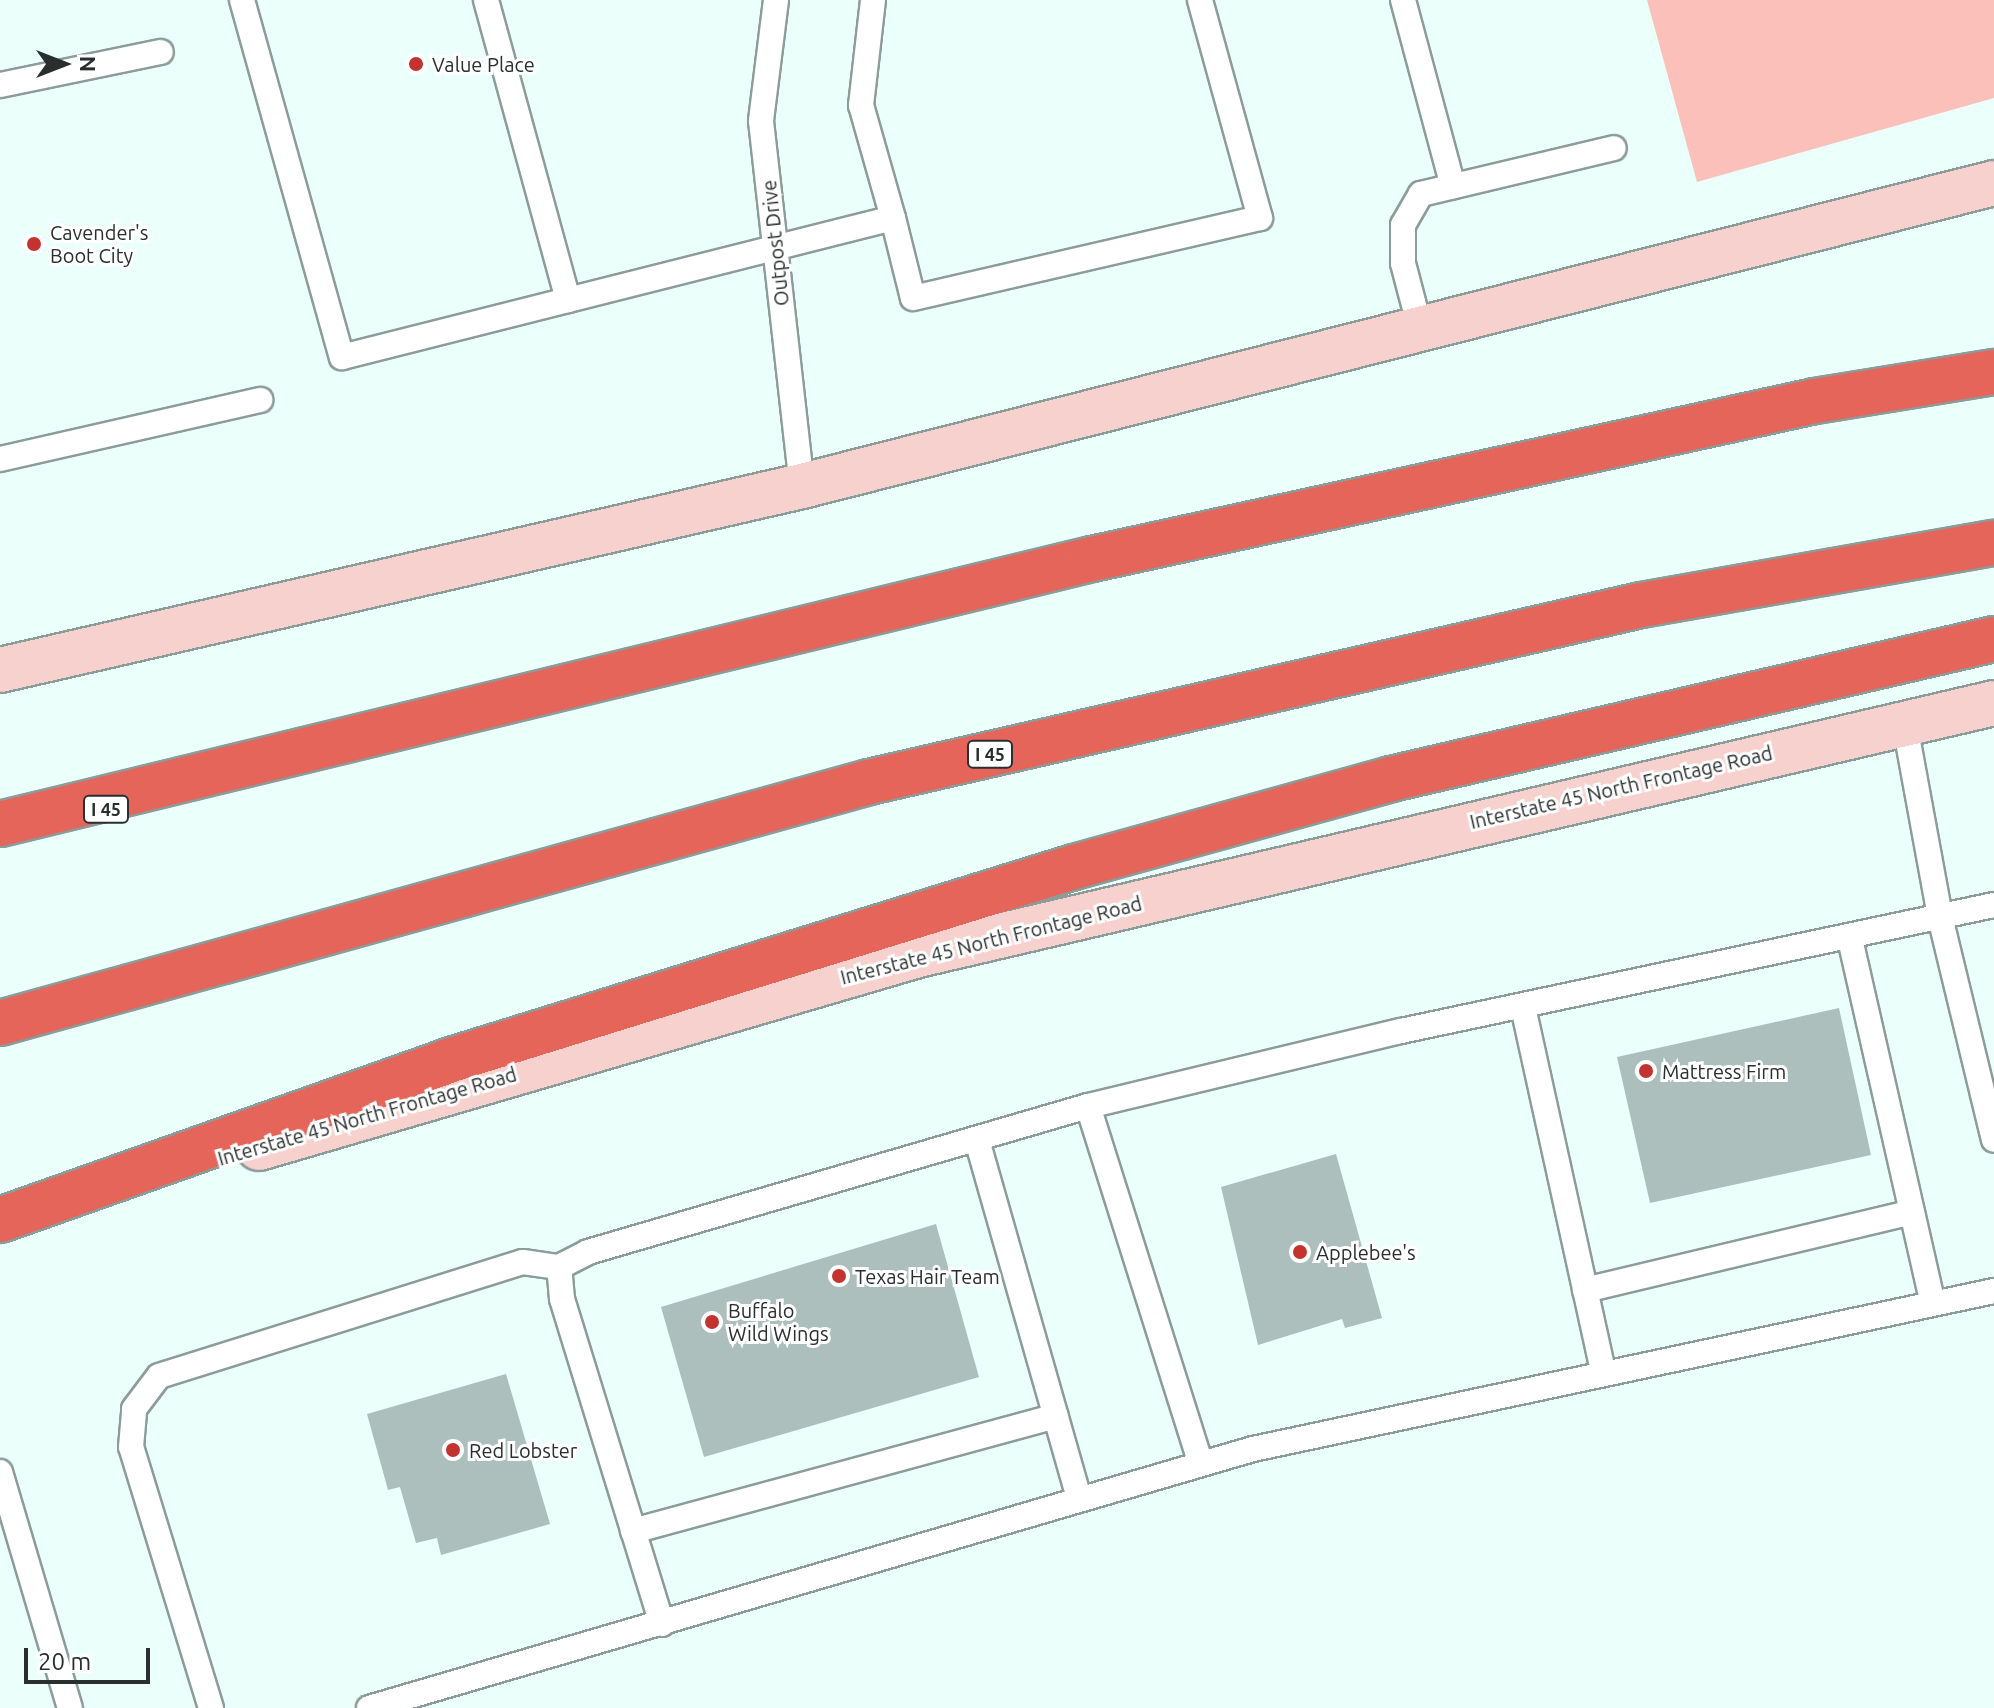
<!DOCTYPE html>
<style>
body{margin:0}
#map{position:relative;width:1994px;height:1708px;overflow:hidden;background:#ebfffb;font-family:Ubuntu,sans-serif}
div>[style]{position:absolute}
.green>*{inset:0;background:#fac0b9}
.building>*{inset:0;background:#adbfbc}
.roads{filter:drop-shadow(2px 0 #8b9c99) drop-shadow(-2px 0 #8b9c99) drop-shadow(0 2px #8b9c99) drop-shadow(0 -2px #8b9c99)}
.service>*{height:24px;margin:-12px;padding:0 12px;transform-origin:12px;border-radius:12px;background:#fff}
.secondary>*{height:44px;margin:-22px;padding:0 22px;transform-origin:22px;border-radius:22px;background:#f7d1ce}
.motorway>*{height:44px;margin:-22px;padding:0 22px;transform-origin:22px;border-radius:22px;background:#e5655b}
.dots>*{width:22px;height:22px;translate:-50% -50%;box-sizing:border-box;border:4px solid #fff;border-radius:50%}
span{translate:-50% -50%;white-space:nowrap;text-align:center;line-height:1.15;-webkit-text-stroke:6px #fff;paint-order:stroke}
.shield-label span{padding:2px 6px;background:#fff;border:2px solid;border-radius:6px;-webkit-text-stroke-width:0}
.shield-label{font-size:18px;color:#282f2e;font-weight:700}
.poi-label{font-size:20px;color:#282f2e}
.left{translate:0 -50%;text-align:left}
.street-label{font-size:20px;color:#282f2e}
.north{position:absolute;left:24px;top:24px;width:80px;height:80px;-webkit-text-stroke:6px #fff;paint-order:stroke;rotate:90deg;font-size:22px;font-weight:700;line-height:32px;text-align:center;color:#282f2e}
.north::after{content:'';display:block;margin:auto;width:28px;height:36px;background:#282f2e;clip-path:polygon(50% 0,100% 100%,50% 72%,0 100%)}
.scale{position:absolute;left:24px;top:1648px;width:126px;height:36px;box-sizing:border-box;border:4px solid #282f2e;border-top:0;padding-left:10px;font-size:24px;line-height:28px;white-space:nowrap;color:#282f2e;-webkit-text-stroke:6px #fff;paint-order:stroke}
</style>
<div id="map">
<div class="green">
<i style="clip-path:polygon(1647px 0,1994px 0,1994px 98px,1697px 182px)"></i>
</div>
<div class="building">
<i style="clip-path:polygon(1839px 1008px,1871px 1155px,1650px 1203px,1617px 1057px)"></i>
<i style="clip-path:polygon(1336px 1154px,1382px 1318px,1345px 1328px,1342px 1319px,1258px 1345px,1221px 1187px)"></i>
<i style="clip-path:polygon(936px 1224px,979px 1377px,704px 1457px,661px 1307px)"></i>
<i style="clip-path:polygon(506px 1374px,550px 1524px,441px 1555px,437px 1538px,416px 1543px,400px 1487px,388px 1490px,367px 1414px)"></i>
</div>
<div class="roads">
<div class="service">
<i style="left:242px;top:0;width:371px;rotate:74.4deg"></i>
<i style="left:342px;top:357px;width:568px;rotate:-14.16deg"></i>
<i style="left:893px;top:218px;width:82px;rotate:76deg"></i>
<i style="left:913px;top:298px;width:356px;rotate:-13deg"></i>
<i style="left:1260px;top:218px;width:226px;rotate:-105.4deg"></i>
<i style="left:486px;top:0;width:311px;rotate:74.7deg"></i>
<i style="left:776px;top:0;width:122px;rotate:97.1deg"></i>
<i style="left:761px;top:121px;width:367px;rotate:83.6deg"></i>
<i style="left:873px;top:0;width:106px;rotate:96.5deg"></i>
<i style="left:861px;top:105px;width:117px;rotate:74.2deg"></i>
<i style="left:1403px;top:0;width:193px;rotate:75deg"></i>
<i style="left:0;top:85px;width:164px;rotate:-11.6deg"></i>
<i style="left:1420px;top:328px;width:67px;rotate:-104.7deg"></i>
<i style="left:1403px;top:263px;width:38px;rotate:-90deg"></i>
<i style="left:1403px;top:225px;width:36px;rotate:-60deg"></i>
<i style="left:1421px;top:194px;width:198px;rotate:-13.4deg"></i>
<i style="left:0;top:459px;width:267px;rotate:-12.8deg"></i>
<i style="left:1904px;top:720px;width:204px;rotate:79.6deg"></i>
<i style="left:1941px;top:921px;width:225px;rotate:76.4deg"></i>
<i style="left:1850px;top:939px;width:373px;rotate:77.2deg"></i>
<i style="left:1523px;top:1007px;width:372px;rotate:77.6deg"></i>
<i style="left:1088px;top:1106px;width:375px;rotate:72.5deg"></i>
<i style="left:977px;top:1140px;width:373px;rotate:74.1deg"></i>
<i style="left:1585px;top:1290px;width:336px;rotate:-13.4deg"></i>
<i style="left:0;top:1472px;width:246px;rotate:73.5deg"></i>
<i style="left:633px;top:1531px;width:438px;rotate:-15.2deg"></i>
<i style="left:662px;top:1624px;width:340px;rotate:-107.1deg"></i>
<i style="left:562px;top:1299px;width:32px;rotate:-95deg"></i>
<i style="left:559px;top:1267px;width:33px;rotate:-27deg"></i>
<i style="left:588px;top:1252px;width:521px;rotate:-16.28deg"></i>
<i style="left:1088px;top:1106px;width:322px;rotate:-13.5deg"></i>
<i style="left:1401px;top:1031px;width:606px;rotate:-12deg"></i>
<i style="left:211px;top:1708px;width:273px;rotate:-107deg"></i>
<i style="left:131px;top:1447px;width:38px;rotate:-85deg"></i>
<i style="left:134px;top:1409px;width:41px;rotate:-52.9deg"></i>
<i style="left:159px;top:1376px;width:381px;rotate:-17.4deg"></i>
<i style="left:523px;top:1262px;width:36px;rotate:8deg"></i>
<i style="left:369px;top:1708px;width:921px;rotate:-16.33deg"></i>
<i style="left:1253px;top:1449px;width:758px;rotate:-12.04deg"></i>
</div>
<div class="secondary">
<i style="left:0;top:670px;width:823px;rotate:-12.92deg"></i>
<i style="left:802px;top:486px;width:1230px;rotate:-14.26deg"></i>
<i style="left:259px;top:1148px;width:687px;rotate:-16.32deg"></i>
<i style="left:918px;top:955px;width:1105px;rotate:-13.18deg"></i>
</div>
<div class="motorway">
<i style="left:0;top:824px;width:1124px;rotate:-13.64deg"></i>
<i style="left:1092px;top:559px;width:740px;rotate:-12.33deg"></i>
<i style="left:1815px;top:401px;width:181px;rotate:-9.2deg"></i>
<i style="left:0;top:1023px;width:902px;rotate:-15.5deg"></i>
<i style="left:869px;top:782px;width:792px;rotate:-12.91deg"></i>
<i style="left:1641px;top:605px;width:358px;rotate:-10deg"></i>
<i style="left:0;top:1220px;width:475px;rotate:-19.5deg"></i>
<i style="left:448px;top:1061px;width:655px;rotate:-17.22deg"></i>
<i style="left:1074px;top:867px;width:329px;rotate:-15.5deg"></i>
<i style="left:1391px;top:779px;width:619px;rotate:-13.07deg"></i>
</div>
</div>
<div class="dots">
<i style="left:416px;top:64px;background:#c33430"></i>
<i style="left:34px;top:244px;background:#c33430"></i>
<i style="left:1646px;top:1071px;background:#c33430"></i>
<i style="left:1300px;top:1252px;background:#c33430"></i>
<i style="left:839px;top:1276px;background:#c33430"></i>
<i style="left:712px;top:1322px;background:#c33430"></i>
<i style="left:453px;top:1450px;background:#c33430"></i>
</div>
<div class="shield-label">
<span style="left:990px;top:754px">I 45</span>
<span style="left:106px;top:809px">I 45</span>
</div>
<div class="poi-label">
<span class="left" style="left:432px;top:64px">Value Place</span>
<span class="left" style="left:50px;top:244px">Cavender's<br>Boot City</span>
<span class="left" style="left:1662px;top:1071px">Mattress Firm</span>
<span class="left" style="left:1316px;top:1252px">Applebee's</span>
<span class="left" style="left:855px;top:1276px">Texas Hair Team</span>
<span class="left" style="left:728px;top:1322px">Buffalo<br>Wild Wings</span>
<span class="left" style="left:469px;top:1450px">Red Lobster</span>
</div>
<div class="street-label">
<span style="left:775px;top:243px;rotate:-96deg">Outpost Drive</span>
<span style="left:1621px;top:787px;rotate:-13deg">Interstate 45 North Frontage Road</span>
<span style="left:991px;top:940px;rotate:-14deg">Interstate 45 North Frontage Road</span>
<span style="left:367px;top:1116px;rotate:-16deg">Interstate 45 North Frontage Road</span>
</div>
<div class="north">N</div>
<div class="scale">20 m</div>
</div>
